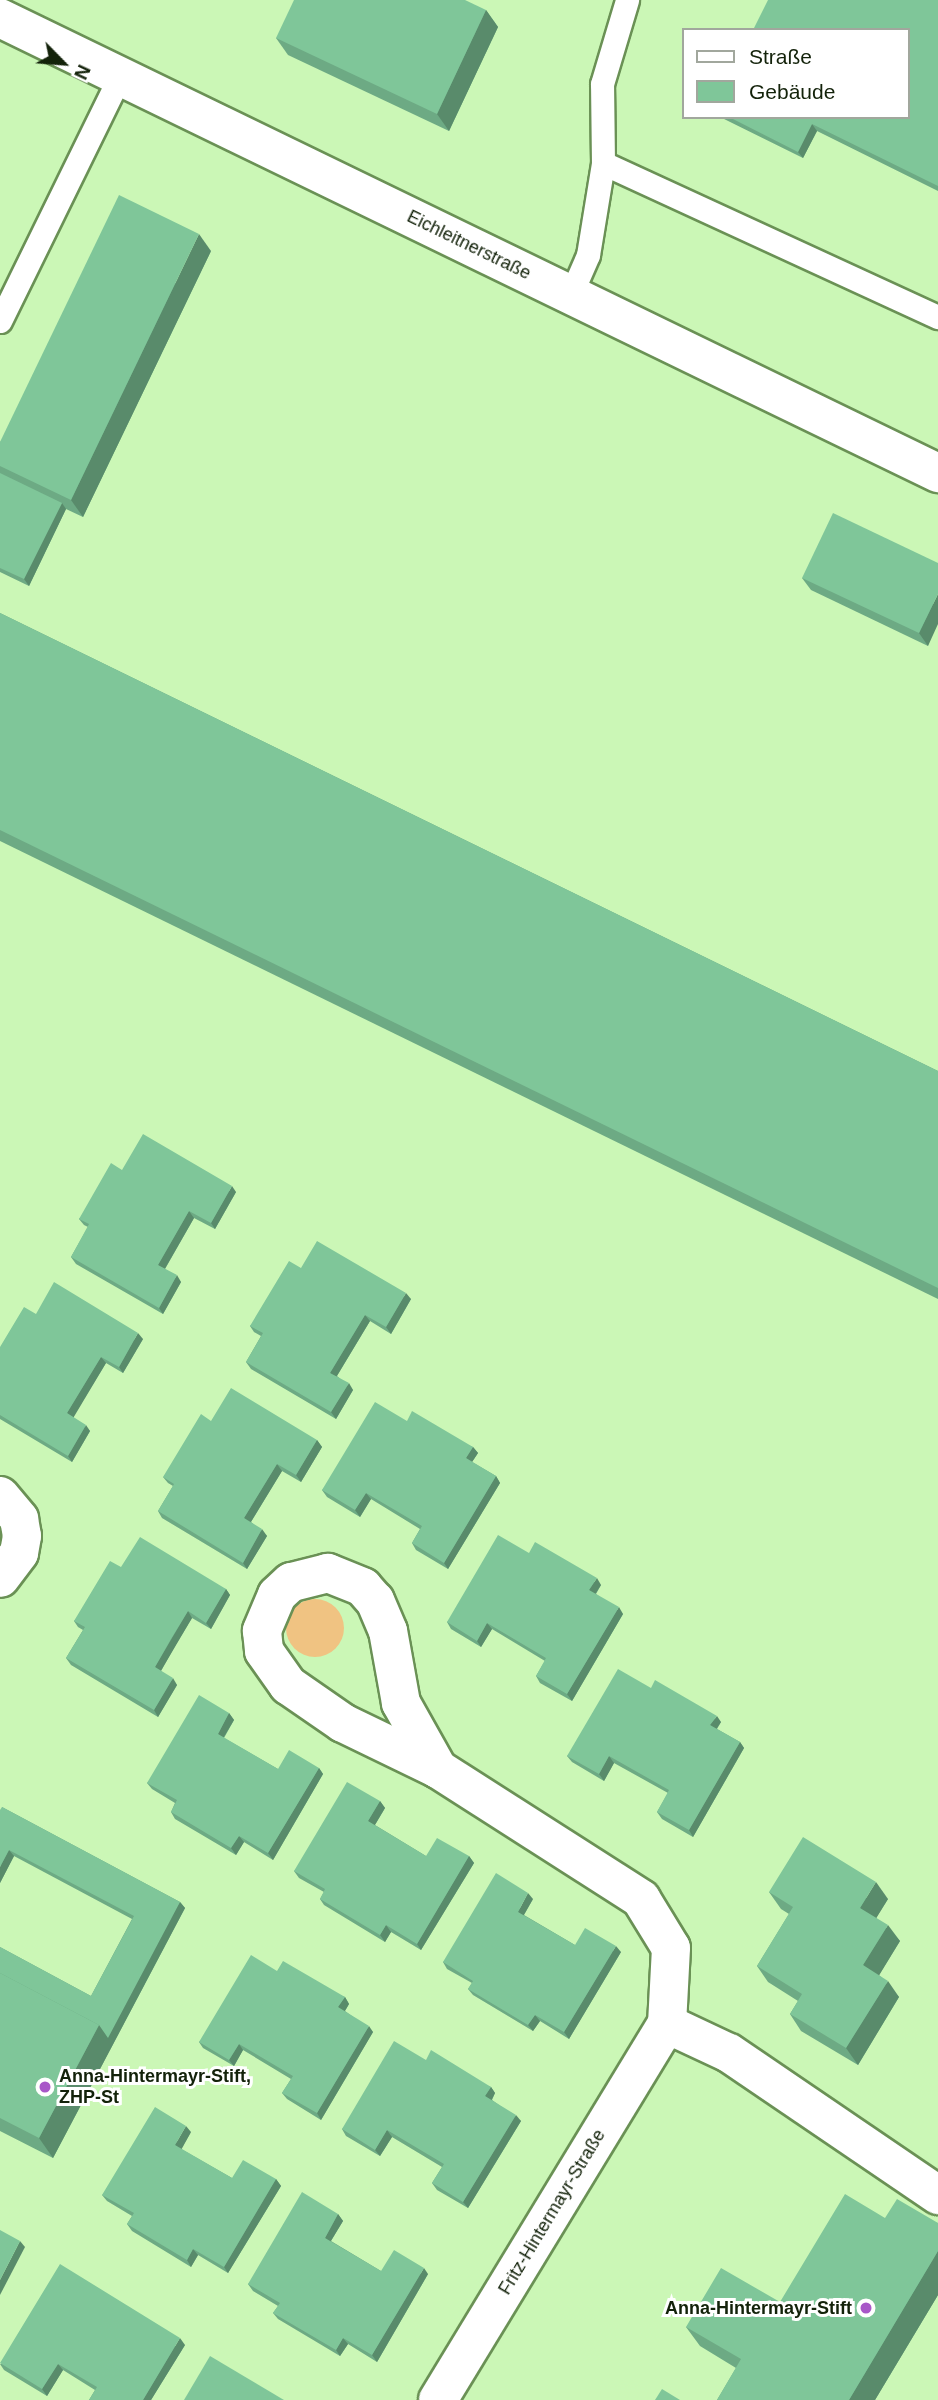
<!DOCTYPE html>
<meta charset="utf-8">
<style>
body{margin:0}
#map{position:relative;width:938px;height:2400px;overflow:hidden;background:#cbf7b6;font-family:Helvetica,sans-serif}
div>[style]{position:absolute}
.green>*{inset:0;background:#f0c382}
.round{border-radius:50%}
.roads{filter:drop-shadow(2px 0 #6a9155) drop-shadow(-2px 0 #6a9155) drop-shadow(0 2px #6a9155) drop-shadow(0 -2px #6a9155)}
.service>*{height:23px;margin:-11.5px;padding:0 11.5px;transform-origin:11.5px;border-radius:11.5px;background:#fff}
.minor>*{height:38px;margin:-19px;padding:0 19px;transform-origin:19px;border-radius:19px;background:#fff}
.secondary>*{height:38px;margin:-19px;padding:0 19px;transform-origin:19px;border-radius:19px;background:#fff}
.wall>*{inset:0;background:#6daa84}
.shaded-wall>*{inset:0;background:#598b6b}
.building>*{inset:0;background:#7fc699}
.dots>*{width:19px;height:19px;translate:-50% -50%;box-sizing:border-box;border:4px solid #fff;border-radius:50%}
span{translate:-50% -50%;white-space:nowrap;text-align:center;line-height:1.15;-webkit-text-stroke:6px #fff;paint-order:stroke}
.street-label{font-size:18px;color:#13220a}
.poi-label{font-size:18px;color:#13220a;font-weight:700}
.left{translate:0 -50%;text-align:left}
.right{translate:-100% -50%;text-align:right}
.legend{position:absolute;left:682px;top:28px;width:228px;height:91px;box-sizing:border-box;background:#fff;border:2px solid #a1a79d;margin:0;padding:9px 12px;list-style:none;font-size:21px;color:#13220a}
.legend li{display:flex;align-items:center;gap:14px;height:35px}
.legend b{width:35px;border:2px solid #a1a79d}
.north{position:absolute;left:28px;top:28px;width:70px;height:70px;-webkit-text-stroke:5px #fff;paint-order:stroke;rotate:115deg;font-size:19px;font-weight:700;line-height:28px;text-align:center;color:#13220a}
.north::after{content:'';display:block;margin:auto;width:24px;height:32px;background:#13220a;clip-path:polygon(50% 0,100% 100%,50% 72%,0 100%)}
</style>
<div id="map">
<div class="green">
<i class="round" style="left:286px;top:1599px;width:58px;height:58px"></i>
</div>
<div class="roads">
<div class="service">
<i style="left:603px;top:163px;width:369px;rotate:24.7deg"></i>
<i style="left:571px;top:294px;width:43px;rotate:-66.4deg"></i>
<i style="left:588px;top:255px;width:93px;rotate:-80.7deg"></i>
<i style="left:603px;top:163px;width:79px;rotate:-90.7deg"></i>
<i style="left:602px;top:84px;width:88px;rotate:-73.4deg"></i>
<i style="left:0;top:321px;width:275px;rotate:-63.9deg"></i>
</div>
<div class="minor">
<i style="left:0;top:1496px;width:30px;rotate:50deg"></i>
<i style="left:19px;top:1519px;width:17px;rotate:80deg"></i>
<i style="left:22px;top:1536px;width:17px;rotate:100deg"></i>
<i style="left:19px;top:1553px;width:31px;rotate:127deg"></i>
<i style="left:438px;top:1769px;width:76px;rotate:-119.3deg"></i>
<i style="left:401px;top:1703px;width:73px;rotate:-100.2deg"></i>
<i style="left:388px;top:1631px;width:33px;rotate:-113deg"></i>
<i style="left:375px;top:1601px;width:18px;rotate:-131deg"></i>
<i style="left:363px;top:1587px;width:38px;rotate:-158deg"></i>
<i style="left:328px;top:1573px;width:38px;rotate:166deg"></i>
<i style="left:291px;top:1582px;width:19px;rotate:137deg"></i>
<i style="left:277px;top:1595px;width:39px;rotate:113deg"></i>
<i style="left:262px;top:1631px;width:20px;rotate:84deg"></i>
<i style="left:264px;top:1651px;width:42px;rotate:54.8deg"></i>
<i style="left:288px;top:1685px;width:67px;rotate:34.6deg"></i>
<i style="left:343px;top:1723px;width:106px;rotate:25.8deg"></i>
<i style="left:438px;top:1769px;width:241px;rotate:32.6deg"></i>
<i style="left:641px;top:1899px;width:57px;rotate:58.5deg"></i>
<i style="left:671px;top:1948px;width:76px;rotate:93deg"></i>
<i style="left:667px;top:2024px;width:68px;rotate:25.1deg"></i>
<i style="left:729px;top:2053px;width:253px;rotate:34.2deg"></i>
<i style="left:438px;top:2400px;width:440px;rotate:-58.7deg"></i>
</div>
<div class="secondary">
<i style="left:0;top:18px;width:1043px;rotate:25.88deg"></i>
</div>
</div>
<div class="wall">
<i style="clip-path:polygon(938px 0,938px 191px,817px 131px,803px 158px,720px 117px,908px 117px)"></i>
<i style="clip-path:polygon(486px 10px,498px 27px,449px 131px,288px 55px,276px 38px)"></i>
<i style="clip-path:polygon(211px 251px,83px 517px,66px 509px,29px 586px,0 572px,0 442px)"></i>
<i style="clip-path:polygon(938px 563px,928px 646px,811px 590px,802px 578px)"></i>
<i style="clip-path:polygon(0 613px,938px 1071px,938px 1299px,0 841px)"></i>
<i style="clip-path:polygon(122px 1170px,236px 1192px,215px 1229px,194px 1218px,165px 1269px,181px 1282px,163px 1314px,76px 1264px,71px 1257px,88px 1227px,84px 1225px,79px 1219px)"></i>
<i style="clip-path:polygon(301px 1268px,411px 1299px,391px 1334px,370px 1321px,337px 1376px,353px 1390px,336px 1419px,251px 1369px,246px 1362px,261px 1336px,254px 1332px,250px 1326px)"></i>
<i style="clip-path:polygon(143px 1339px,123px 1373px,106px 1363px,73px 1417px,90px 1431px,72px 1462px,0 1419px,0 1347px)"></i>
<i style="clip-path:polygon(407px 1421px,473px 1447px,478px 1453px,472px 1462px,496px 1476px,500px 1483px,448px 1569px,416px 1550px,412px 1543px,420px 1529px,371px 1499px,360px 1517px,327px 1497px,322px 1490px)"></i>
<i style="clip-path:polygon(317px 1440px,322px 1447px,301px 1482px,282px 1471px,251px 1522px,267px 1536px,247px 1569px,162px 1518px,158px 1511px,173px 1486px,168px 1483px,163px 1477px)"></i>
<i style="clip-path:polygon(529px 1553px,601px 1585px,596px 1594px,623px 1614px,572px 1701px,540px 1683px,536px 1676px,545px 1661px,492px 1629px,481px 1647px,451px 1629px,447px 1622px)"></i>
<i style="clip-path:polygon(121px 1567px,226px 1589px,230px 1595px,211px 1629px,192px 1618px,175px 1646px,161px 1671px,177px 1685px,158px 1717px,71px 1665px,66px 1658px,83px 1630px,78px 1627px,74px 1621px)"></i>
<i style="clip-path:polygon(651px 1688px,721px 1722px,717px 1729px,740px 1742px,744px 1748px,693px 1837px,662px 1819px,657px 1812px,668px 1793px,614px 1763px,604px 1781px,572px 1762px,567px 1756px)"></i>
<i style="clip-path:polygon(229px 1713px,234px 1720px,224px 1738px,278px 1769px,319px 1768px,323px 1774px,273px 1860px,244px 1842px,236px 1855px,175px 1819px,171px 1812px,175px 1803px,152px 1789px,147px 1783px)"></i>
<i style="clip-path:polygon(380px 1801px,385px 1808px,375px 1825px,426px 1856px,469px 1856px,474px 1863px,421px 1950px,391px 1932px,385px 1942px,324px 1905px,320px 1899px,324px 1892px,299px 1878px,294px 1871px)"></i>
<i style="clip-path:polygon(2px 1807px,180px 1902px,185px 1908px,53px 2158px,0 2131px,0 1947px,91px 1996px,132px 1919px,14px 1856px,0 1883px)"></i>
<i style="clip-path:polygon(769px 1892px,888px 1899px,876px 1918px,900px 1941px,879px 1975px,899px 1997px,858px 2065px,801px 2031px,790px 2014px,798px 2001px,768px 1982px,757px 1966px,789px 1914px,781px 1909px)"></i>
<i style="clip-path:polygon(533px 1899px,524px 1915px,575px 1945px,621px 1952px,569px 2039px,540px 2021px,533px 2031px,473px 1995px,468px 1989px,472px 1983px,447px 1969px,443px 1962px)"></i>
<i style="clip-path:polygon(277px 1971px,345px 1997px,349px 2004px,345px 2011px,373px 2032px,321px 2120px,287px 2099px,282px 2093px,291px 2079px,243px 2050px,234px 2066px,203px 2048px,199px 2042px)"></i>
<i style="clip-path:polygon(426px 2060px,491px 2087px,495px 2093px,492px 2100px,521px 2121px,468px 2208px,437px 2190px,432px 2183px,442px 2167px,392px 2137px,380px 2156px,346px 2136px,342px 2129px)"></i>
<i style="clip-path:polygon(191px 2132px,181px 2149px,232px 2178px,276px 2179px,281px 2186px,228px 2273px,198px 2255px,191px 2267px,132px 2231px,127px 2224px,132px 2216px,107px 2201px,102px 2195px)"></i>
<i style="clip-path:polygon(338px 2214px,343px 2221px,331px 2241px,381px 2271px,428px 2274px,377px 2362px,348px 2344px,340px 2356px,278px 2319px,273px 2313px,278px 2306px,253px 2291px,248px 2284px)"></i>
<i style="clip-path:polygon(885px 2218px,938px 2223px,938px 2295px,875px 2400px,717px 2400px,736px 2368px,700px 2346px,686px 2327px,780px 2302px)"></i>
<i style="clip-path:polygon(185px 2345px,151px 2400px,89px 2400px,95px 2390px,63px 2370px,47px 2396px,4px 2370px,0 2364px)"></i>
</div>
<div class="shaded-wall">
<i style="clip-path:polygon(486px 10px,498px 27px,449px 131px,437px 114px)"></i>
<i style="clip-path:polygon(812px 124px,817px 131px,803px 158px,798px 152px)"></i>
<i style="clip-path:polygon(199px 234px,211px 251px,83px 517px,71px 500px)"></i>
<i style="clip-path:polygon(62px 503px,66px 509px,29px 586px,24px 579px)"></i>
<i style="clip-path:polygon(938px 594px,938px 624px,928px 646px,919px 633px)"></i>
<i style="clip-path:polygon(232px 1186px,236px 1192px,215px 1229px,211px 1223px)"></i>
<i style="clip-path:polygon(189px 1211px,194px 1218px,163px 1272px,158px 1265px)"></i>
<i style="clip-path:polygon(177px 1275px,181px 1282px,163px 1314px,159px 1308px)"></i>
<i style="clip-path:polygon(406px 1293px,411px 1299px,391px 1334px,386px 1327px)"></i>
<i style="clip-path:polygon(365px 1315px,370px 1321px,335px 1379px,330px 1373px)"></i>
<i style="clip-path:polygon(138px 1333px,143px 1339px,123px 1373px,119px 1367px)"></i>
<i style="clip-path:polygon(101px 1357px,106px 1363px,72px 1420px,67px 1413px)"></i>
<i style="clip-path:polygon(349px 1383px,353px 1390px,336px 1419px,331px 1412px)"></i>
<i style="clip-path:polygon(86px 1425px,90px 1431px,72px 1462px,68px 1456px)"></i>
<i style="clip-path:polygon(317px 1440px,322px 1447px,301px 1482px,296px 1475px)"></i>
<i style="clip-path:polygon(473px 1447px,478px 1453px,470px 1465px,466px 1458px)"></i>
<i style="clip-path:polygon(277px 1464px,282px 1471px,249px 1525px,244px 1518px)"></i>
<i style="clip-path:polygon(496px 1476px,500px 1483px,448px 1569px,444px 1563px)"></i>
<i style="clip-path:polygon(366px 1493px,371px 1499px,360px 1517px,355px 1510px)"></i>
<i style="clip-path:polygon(262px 1529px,267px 1536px,247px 1569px,243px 1563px)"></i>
<i style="clip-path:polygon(597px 1578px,601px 1585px,594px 1596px,589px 1590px)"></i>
<i style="clip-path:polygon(226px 1589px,230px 1595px,211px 1629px,206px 1623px)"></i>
<i style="clip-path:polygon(619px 1607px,623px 1614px,572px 1701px,567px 1694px)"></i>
<i style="clip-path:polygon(188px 1611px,192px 1618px,159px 1674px,155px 1667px)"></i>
<i style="clip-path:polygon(487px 1623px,492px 1629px,481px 1647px,477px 1641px)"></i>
<i style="clip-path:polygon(173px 1678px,177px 1685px,158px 1717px,154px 1710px)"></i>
<i style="clip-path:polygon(229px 1713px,234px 1720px,222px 1740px,218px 1734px)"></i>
<i style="clip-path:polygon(717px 1716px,721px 1722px,715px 1731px,710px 1725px)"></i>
<i style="clip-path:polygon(740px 1742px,744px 1748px,693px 1837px,689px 1830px)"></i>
<i style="clip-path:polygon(609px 1756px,614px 1763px,604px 1781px,599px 1774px)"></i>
<i style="clip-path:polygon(319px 1768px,323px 1774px,273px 1860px,268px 1853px)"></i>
<i style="clip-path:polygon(380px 1801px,385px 1808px,373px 1828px,368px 1821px)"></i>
<i style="clip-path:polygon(239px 1836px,244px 1842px,236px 1855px,231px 1848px)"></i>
<i style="clip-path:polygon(9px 1850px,14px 1856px,0 1883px,0 1867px)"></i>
<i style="clip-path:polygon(469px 1856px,474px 1863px,421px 1950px,417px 1944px)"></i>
<i style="clip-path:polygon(876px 1882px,888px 1899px,872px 1925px,860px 1908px)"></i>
<i style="clip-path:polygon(528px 1893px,533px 1899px,522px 1918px,518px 1912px)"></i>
<i style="clip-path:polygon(180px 1902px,185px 1908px,53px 2158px,39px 2138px,99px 2025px)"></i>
<i style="clip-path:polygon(386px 1925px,391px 1932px,385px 1942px,380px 1935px)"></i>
<i style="clip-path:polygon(888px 1925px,900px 1941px,875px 1982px,863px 1965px)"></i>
<i style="clip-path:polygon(616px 1946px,621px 1952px,569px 2039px,564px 2032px)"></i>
<i style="clip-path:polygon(888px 1981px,899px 1997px,858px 2065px,846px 2048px)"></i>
<i style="clip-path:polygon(345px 1997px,349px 2004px,343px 2014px,338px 2007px)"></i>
<i style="clip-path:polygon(535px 2015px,540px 2021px,533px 2031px,528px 2025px)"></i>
<i style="clip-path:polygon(369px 2026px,373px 2032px,321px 2120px,317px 2113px)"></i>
<i style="clip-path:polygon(239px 2044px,243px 2050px,234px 2066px,229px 2060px)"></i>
<i style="clip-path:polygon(491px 2087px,495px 2093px,490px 2103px,485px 2096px)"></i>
<i style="clip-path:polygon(516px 2115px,521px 2121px,468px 2208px,463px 2202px)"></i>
<i style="clip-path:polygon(186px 2126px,191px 2132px,180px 2152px,175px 2145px)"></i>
<i style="clip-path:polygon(387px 2130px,392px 2137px,380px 2156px,375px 2150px)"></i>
<i style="clip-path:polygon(276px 2179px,281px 2186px,228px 2273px,224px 2267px)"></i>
<i style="clip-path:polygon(338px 2214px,343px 2221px,329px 2244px,325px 2238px)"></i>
<i style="clip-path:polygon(20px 2241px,25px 2247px,0 2295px,0 2280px)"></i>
<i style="clip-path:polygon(193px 2249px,198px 2255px,191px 2267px,187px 2260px)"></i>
<i style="clip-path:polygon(938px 2251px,938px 2295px,875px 2400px,849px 2400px)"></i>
<i style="clip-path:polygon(424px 2268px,428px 2274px,377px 2362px,372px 2355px)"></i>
<i style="clip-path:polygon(180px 2338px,185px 2345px,151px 2400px,143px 2400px)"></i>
<i style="clip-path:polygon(343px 2338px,348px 2344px,340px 2356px,336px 2350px)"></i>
<i style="clip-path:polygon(58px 2364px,63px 2370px,47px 2396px,42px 2389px)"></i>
</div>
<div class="building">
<i style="clip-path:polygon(294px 0,465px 0,486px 10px,437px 114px,276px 38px)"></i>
<i style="clip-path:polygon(768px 0,938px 0,938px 186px,812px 124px,798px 152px,729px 117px,908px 117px,908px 30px,753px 30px)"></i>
<i style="clip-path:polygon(119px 195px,199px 234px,71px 500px,0 466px,0 442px)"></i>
<i style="clip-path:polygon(0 473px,62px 503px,24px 579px,0 568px)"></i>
<i style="clip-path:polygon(833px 513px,938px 563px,938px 594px,919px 633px,802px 578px)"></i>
<i style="clip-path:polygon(0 613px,938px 1071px,938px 1288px,0 830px)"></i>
<i style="clip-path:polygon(143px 1134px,232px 1186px,211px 1223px,189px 1211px,158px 1265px,177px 1275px,159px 1308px,71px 1257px,89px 1224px,79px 1219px,111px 1163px,122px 1170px)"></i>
<i style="clip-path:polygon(317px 1241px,406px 1293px,386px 1327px,365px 1315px,330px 1373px,349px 1383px,331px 1412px,246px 1362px,263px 1333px,250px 1326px,289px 1261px,301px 1268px)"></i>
<i style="clip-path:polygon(54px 1282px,138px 1333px,119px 1367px,101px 1357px,67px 1413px,86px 1425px,68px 1456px,0 1415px,0 1347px,24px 1307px,36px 1314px)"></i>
<i style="clip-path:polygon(231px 1388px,317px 1440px,296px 1475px,277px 1464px,244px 1518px,262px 1529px,243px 1563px,158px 1511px,174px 1484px,163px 1477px,201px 1414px,211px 1421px)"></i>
<i style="clip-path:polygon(375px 1402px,407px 1421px,412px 1411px,473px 1447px,466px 1458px,496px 1476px,444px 1563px,412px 1543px,422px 1526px,366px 1493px,355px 1510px,322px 1490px)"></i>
<i style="clip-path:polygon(498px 1535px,529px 1553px,535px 1542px,597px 1578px,589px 1590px,619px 1607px,567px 1694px,536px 1676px,546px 1658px,487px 1623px,477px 1641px,447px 1622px)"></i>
<i style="clip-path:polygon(140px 1537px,226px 1589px,206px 1623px,188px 1611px,171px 1639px,155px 1667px,173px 1678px,154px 1710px,66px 1658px,85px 1627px,74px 1621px,110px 1561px,121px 1567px)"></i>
<i style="clip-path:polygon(618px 1669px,651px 1688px,655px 1680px,717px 1716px,710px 1725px,740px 1742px,689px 1830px,657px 1812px,669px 1790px,609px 1756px,599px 1774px,567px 1756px)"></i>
<i style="clip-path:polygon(199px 1695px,229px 1713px,218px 1734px,278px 1769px,289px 1750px,319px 1768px,268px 1853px,239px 1836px,231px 1848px,171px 1812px,177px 1800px,147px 1783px)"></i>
<i style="clip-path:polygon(347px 1782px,380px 1801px,368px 1821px,426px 1856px,437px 1838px,469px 1856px,417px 1944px,386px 1925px,380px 1935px,320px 1899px,325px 1889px,294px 1871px)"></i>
<i style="clip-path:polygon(2px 1807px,180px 1902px,108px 2038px,99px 2025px,0 1973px,0 1947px,91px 1996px,134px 1916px,9px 1850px,0 1867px,0 1810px)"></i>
<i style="clip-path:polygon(803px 1837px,876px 1882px,860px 1908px,888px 1925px,863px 1965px,888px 1981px,846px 2048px,790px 2014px,802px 1994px,757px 1966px,793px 1907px,769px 1892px)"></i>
<i style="clip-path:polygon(496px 1873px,528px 1893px,518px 1912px,575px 1945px,585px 1928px,616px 1946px,564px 2032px,535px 2015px,528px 2025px,468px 1989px,473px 1981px,443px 1962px)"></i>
<i style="clip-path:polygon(251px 1955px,277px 1971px,283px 1961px,345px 1997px,338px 2007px,369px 2026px,317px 2113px,282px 2093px,293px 2076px,239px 2044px,229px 2060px,199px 2042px)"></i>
<i style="clip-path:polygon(0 1973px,99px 2025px,39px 2138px,0 2118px)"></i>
<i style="clip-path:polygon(394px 2041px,426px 2060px,431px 2050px,491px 2087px,485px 2096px,516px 2115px,463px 2202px,432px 2183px,444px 2164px,387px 2130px,375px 2150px,342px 2129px)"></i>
<i style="clip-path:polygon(155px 2107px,186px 2126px,175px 2145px,232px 2178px,243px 2160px,276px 2179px,224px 2267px,193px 2249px,187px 2260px,127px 2224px,134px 2213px,102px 2195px)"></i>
<i style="clip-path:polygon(302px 2192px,338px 2214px,325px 2238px,381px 2271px,394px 2250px,424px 2268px,372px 2355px,343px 2338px,336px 2350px,273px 2313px,280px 2303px,248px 2284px)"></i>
<i style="clip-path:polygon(845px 2194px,885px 2218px,897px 2199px,938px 2223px,938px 2251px,849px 2400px,717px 2400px,741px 2359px,686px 2327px,721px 2268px,780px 2302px)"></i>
<i style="clip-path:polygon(0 2230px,20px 2241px,0 2280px)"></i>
<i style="clip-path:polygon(60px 2264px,180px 2338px,143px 2400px,89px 2400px,97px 2387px,58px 2364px,42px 2389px,0 2363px)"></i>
<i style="clip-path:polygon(210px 2356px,284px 2400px,184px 2400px)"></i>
<i style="clip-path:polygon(662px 2389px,680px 2400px,655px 2400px)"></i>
</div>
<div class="dots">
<i style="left:45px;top:2087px;background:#a857c8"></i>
<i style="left:866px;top:2308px;background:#a857c8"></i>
</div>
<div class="street-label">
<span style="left:469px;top:245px;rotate:26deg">Eichleitnerstraße</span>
<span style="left:552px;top:2212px;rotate:-59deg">Fritz-Hintermayr-Straße</span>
</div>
<div class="poi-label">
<span class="left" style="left:59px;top:2087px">Anna-Hintermayr-Stift,<br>ZHP-St</span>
<span class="right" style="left:852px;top:2308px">Anna-Hintermayr-Stift</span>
</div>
<ul class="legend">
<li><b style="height:9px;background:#fff"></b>Straße</li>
<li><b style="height:19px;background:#7fc699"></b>Gebäude</li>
</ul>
<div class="north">N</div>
</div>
